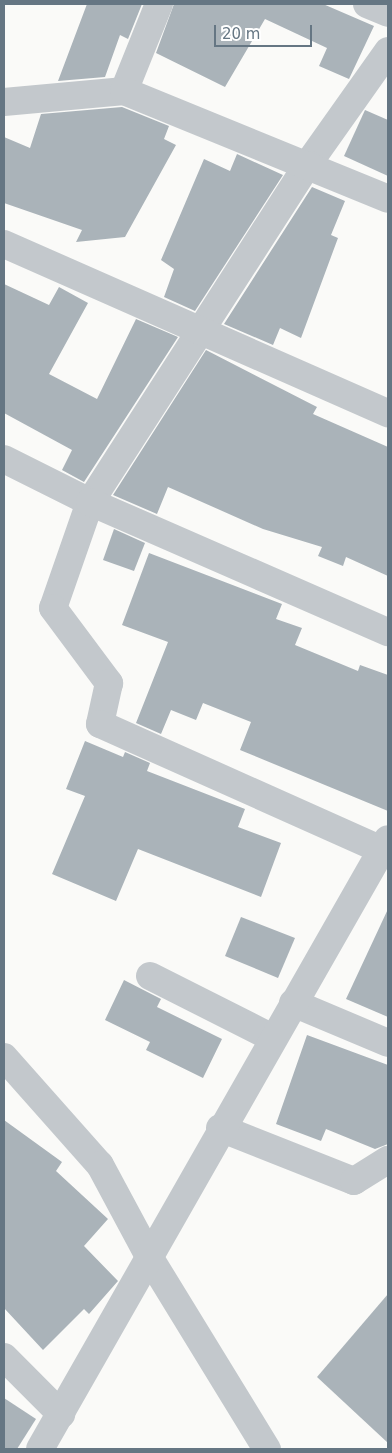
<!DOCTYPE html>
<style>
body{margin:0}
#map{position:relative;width:392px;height:1453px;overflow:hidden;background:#fafaf8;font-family:"DejaVu Sans",sans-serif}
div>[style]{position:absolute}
.building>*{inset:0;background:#aab3b9}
.minor>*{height:28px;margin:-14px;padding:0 14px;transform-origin:14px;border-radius:14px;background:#c3c8cc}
span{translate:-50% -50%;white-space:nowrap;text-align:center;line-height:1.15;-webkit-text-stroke:5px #fff;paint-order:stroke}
.frame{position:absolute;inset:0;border:5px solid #657683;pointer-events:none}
.scale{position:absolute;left:214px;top:25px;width:98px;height:22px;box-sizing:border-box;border:2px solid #657683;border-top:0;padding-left:6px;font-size:15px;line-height:18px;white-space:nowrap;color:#657683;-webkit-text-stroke:4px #fff;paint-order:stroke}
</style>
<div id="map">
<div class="building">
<i style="clip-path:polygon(87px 4px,142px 4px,128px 39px,120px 35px,105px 77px,58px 81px)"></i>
<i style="clip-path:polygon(174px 4px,323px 4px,374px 26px,349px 79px,319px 66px,327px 48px,265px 19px,225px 87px,156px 53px)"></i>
<i style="clip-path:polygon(122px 107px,169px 126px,164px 139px,176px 145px,125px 237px,76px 242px,82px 230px,4px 203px,4px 137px,30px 148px,41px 114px)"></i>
<i style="clip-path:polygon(365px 110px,388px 120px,388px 176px,344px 156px)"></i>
<i style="clip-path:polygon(237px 154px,283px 175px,195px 311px,164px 297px,174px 269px,161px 260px,204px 159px,230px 171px)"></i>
<i style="clip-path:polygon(312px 187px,345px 201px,331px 235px,338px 238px,301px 338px,280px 328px,273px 345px,224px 324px)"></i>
<i style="clip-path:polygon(4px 284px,49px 305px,59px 287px,88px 303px,49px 374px,97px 399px,136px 319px,178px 337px,84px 482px,62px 470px,72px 450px,4px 413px)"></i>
<i style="clip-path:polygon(206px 350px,317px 407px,313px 414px,388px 447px,388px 576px,346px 557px,343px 566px,318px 556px,322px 547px,263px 529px,168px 487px,157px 514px,113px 495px)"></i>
<i style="clip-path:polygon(114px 529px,145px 543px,134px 571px,103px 560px)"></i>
<i style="clip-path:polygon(149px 553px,282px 604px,276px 619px,302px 628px,295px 645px,358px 671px,360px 665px,388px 675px,388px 811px,240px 750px,251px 722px,203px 703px,196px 720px,171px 710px,161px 734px,136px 723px,168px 642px,122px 625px)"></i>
<i style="clip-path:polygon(85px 741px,123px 757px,125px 752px,150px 763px,147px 771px,245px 809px,238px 827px,281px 843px,261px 897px,138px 849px,116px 901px,52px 874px,85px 796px,66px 789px)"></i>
<i style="clip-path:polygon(388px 909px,388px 1017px,346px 999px)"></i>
<i style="clip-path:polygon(241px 917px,295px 938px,278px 978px,225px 956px)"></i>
<i style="clip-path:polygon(124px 980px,161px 999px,157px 1007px,222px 1039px,203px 1078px,146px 1050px,150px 1042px,105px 1020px)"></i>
<i style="clip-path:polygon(307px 1035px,388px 1065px,388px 1144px,375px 1149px,326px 1129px,321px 1141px,276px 1124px)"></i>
<i style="clip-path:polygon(4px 1120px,62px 1162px,56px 1171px,108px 1219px,84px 1246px,118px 1281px,89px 1314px,84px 1309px,43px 1350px,4px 1308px)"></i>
<i style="clip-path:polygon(388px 1294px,388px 1443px,317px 1377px)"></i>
<i style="clip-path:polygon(4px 1398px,36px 1419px,17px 1449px,4px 1449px)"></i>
</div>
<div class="minor">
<i style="left:367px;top:4px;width:23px;rotate:23deg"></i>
<i style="left:388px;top:51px;width:138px;rotate:125.3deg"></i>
<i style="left:308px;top:164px;width:402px;rotate:122.8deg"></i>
<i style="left:90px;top:502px;width:112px;rotate:109.2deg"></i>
<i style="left:53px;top:608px;width:94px;rotate:53.3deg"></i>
<i style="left:109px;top:683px;width:42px;rotate:102.4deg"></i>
<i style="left:100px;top:724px;width:316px;rotate:24.1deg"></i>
<i style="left:124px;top:91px;width:94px;rotate:-68.1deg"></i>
<i style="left:4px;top:102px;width:121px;rotate:-5.2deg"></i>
<i style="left:124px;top:91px;width:285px;rotate:22.2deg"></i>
<i style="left:4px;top:244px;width:420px;rotate:23.8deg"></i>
<i style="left:4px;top:459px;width:96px;rotate:26.6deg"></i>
<i style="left:90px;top:502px;width:325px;rotate:23.6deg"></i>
<i style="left:150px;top:976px;width:138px;rotate:26.8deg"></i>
<i style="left:293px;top:1003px;width:103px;rotate:22.8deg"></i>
<i style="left:4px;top:1057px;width:144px;rotate:48.4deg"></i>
<i style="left:100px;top:1165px;width:108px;rotate:61.8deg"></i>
<i style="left:151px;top:1260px;width:222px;rotate:58.5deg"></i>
<i style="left:220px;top:1128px;width:144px;rotate:21.6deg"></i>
<i style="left:354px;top:1181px;width:40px;rotate:-32deg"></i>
<i style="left:4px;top:1357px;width:81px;rotate:45deg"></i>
<i style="left:40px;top:1449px;width:702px;rotate:-60.3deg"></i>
</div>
<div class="frame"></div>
<div class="scale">20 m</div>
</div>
